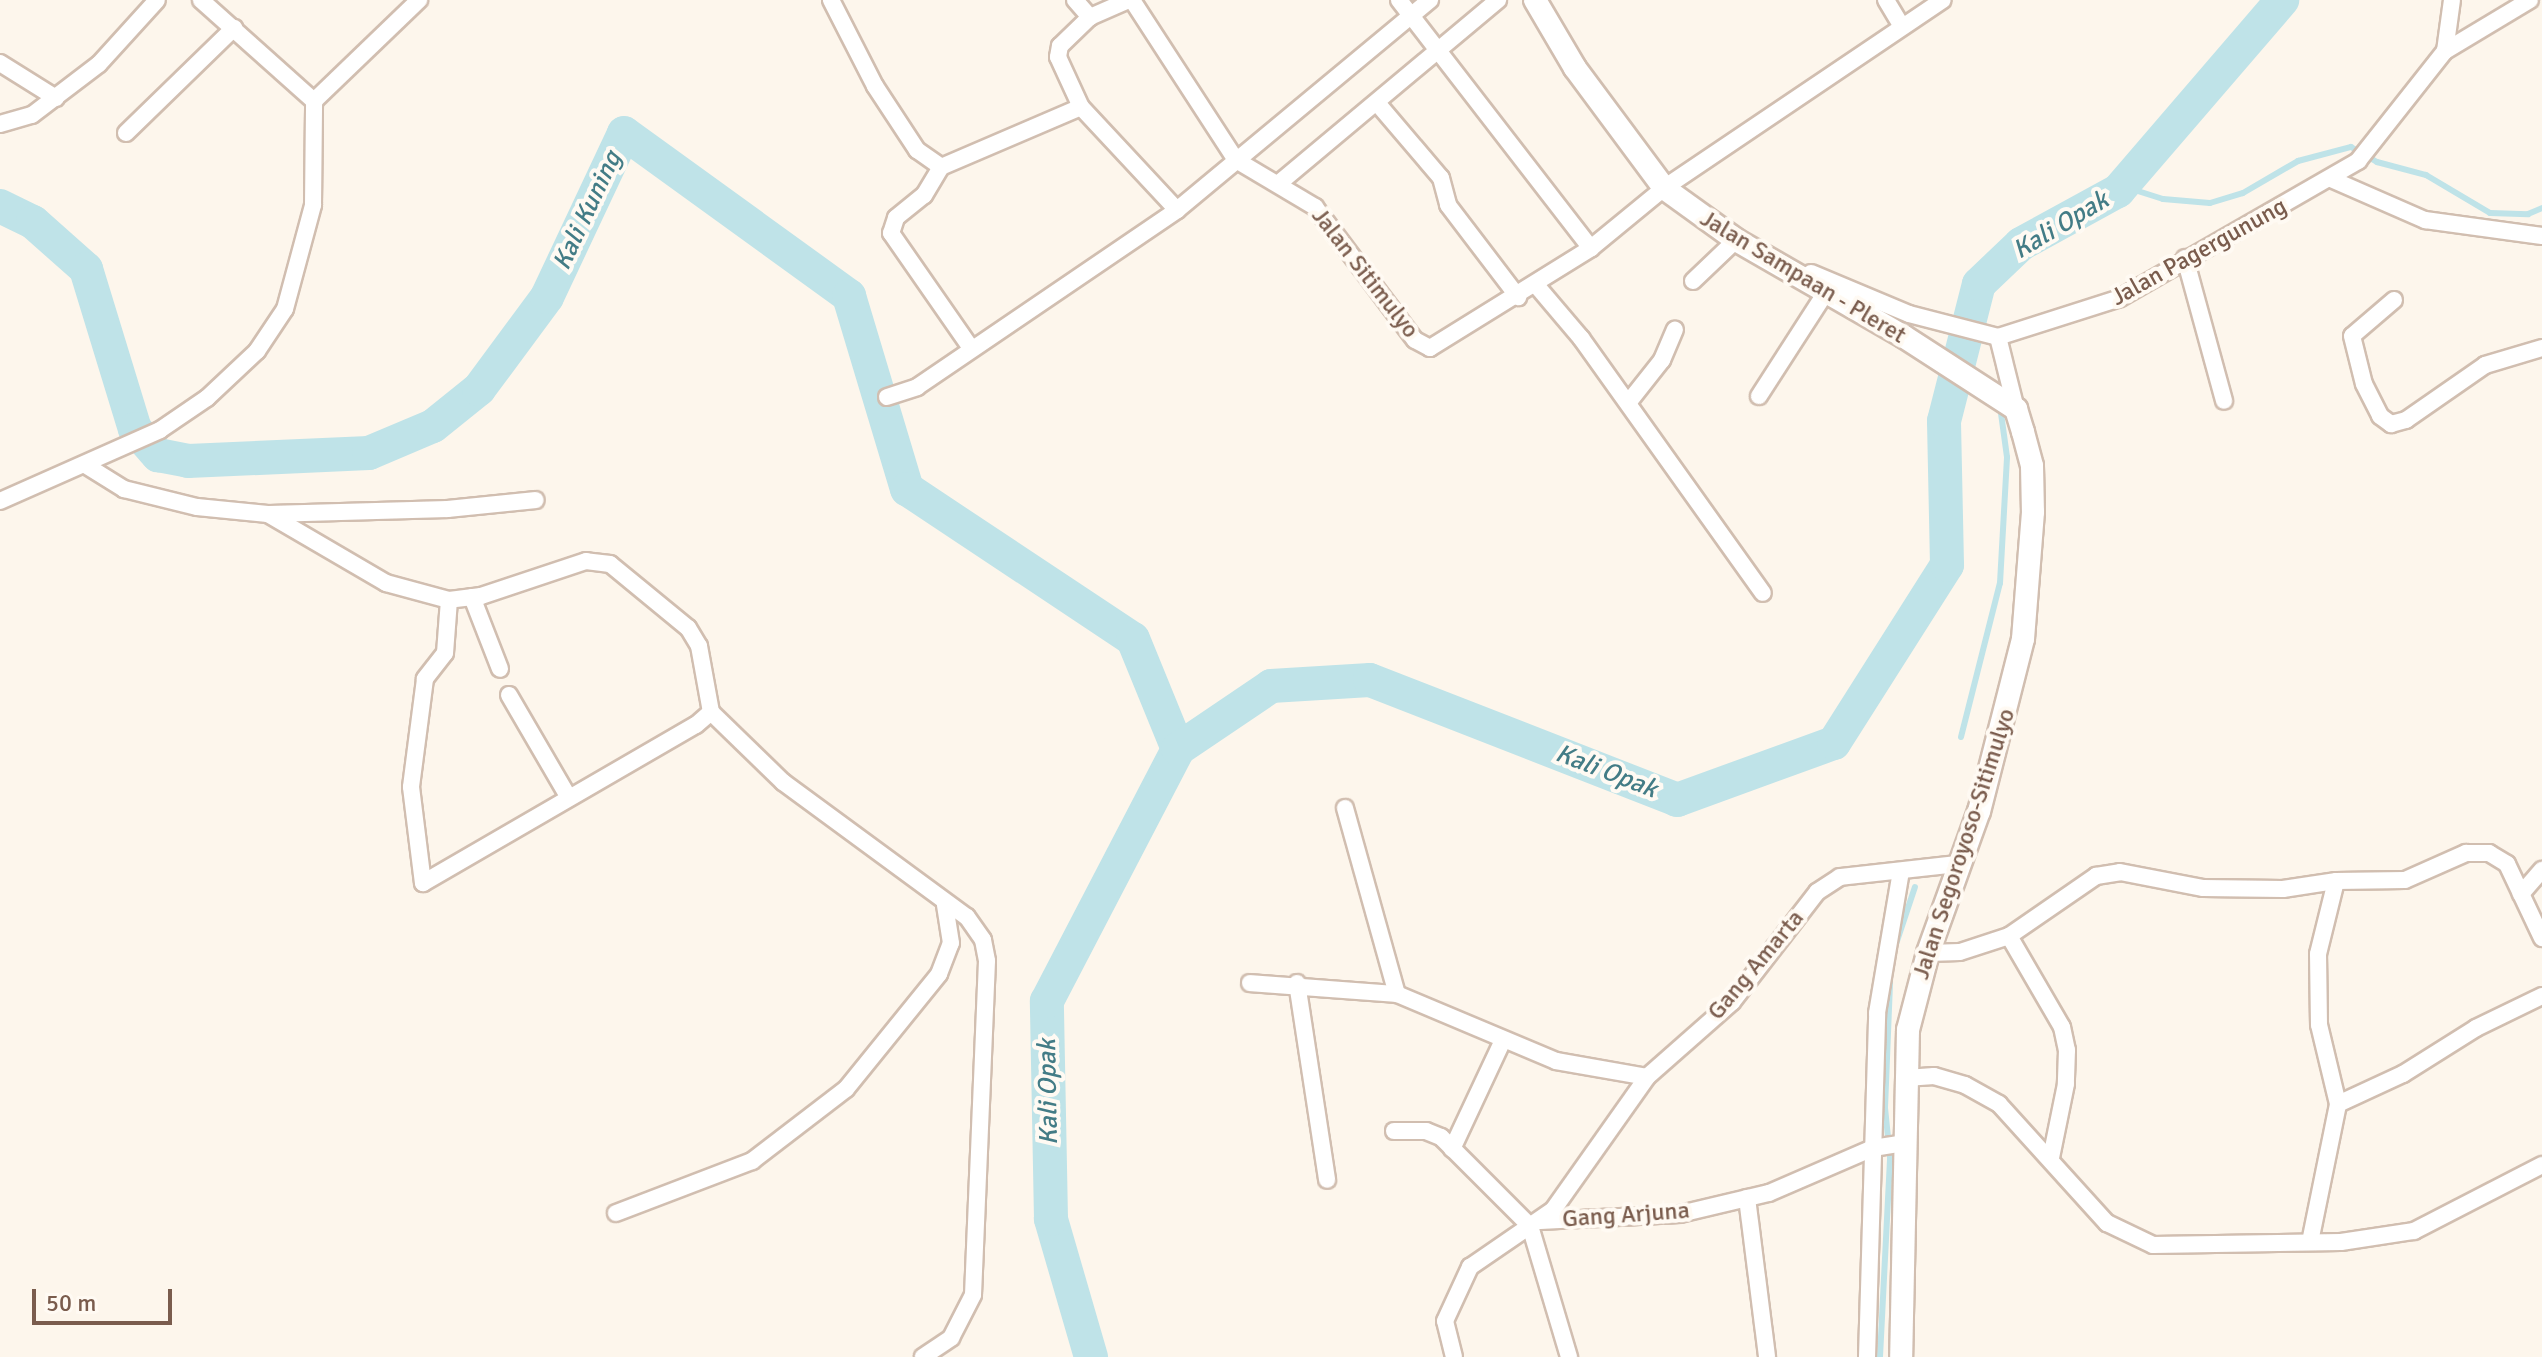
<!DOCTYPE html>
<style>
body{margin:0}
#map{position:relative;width:2542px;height:1357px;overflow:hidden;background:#fdf6ec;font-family:Signika,sans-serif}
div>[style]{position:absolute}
.stream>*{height:6px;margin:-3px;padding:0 3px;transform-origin:3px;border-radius:3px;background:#bfe3e8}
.river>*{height:34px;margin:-17px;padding:0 17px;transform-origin:17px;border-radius:17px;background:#bfe3e8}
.roads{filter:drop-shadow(2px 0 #d1beb0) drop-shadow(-2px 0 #d1beb0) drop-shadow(0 2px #d1beb0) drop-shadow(0 -2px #d1beb0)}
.minor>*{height:16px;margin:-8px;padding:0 8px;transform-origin:8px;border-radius:8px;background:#fff}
.secondary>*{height:22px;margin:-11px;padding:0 11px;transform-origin:11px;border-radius:11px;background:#fff}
span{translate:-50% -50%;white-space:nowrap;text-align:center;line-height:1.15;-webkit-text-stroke:8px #fffaf3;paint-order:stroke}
.street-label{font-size:24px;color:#7a5c4d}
.water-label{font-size:26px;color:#437c86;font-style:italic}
.scale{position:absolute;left:32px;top:1289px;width:140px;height:36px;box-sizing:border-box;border:4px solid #7a5c4d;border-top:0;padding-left:10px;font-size:24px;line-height:28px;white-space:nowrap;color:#7a5c4d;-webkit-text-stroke:6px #fffaf3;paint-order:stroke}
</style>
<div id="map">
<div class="stream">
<i style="left:2122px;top:186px;width:43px;rotate:17.6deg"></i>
<i style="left:2163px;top:199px;width:47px;rotate:4.9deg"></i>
<i style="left:2210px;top:203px;width:34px;rotate:-17deg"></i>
<i style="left:2243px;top:193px;width:64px;rotate:-30.2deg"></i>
<i style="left:2298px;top:161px;width:55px;rotate:-14.8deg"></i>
<i style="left:2351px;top:147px;width:30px;rotate:30deg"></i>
<i style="left:2377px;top:162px;width:51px;rotate:14.9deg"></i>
<i style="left:2426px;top:175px;width:74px;rotate:30.7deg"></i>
<i style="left:2490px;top:213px;width:38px;rotate:2deg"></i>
<i style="left:2528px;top:214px;width:15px;rotate:-23deg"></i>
<i style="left:1961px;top:737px;width:159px;rotate:-75.8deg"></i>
<i style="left:2000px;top:583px;width:126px;rotate:-86.8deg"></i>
<i style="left:2007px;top:457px;width:51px;rotate:-97.8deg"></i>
<i style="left:1896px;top:944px;width:60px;rotate:-71.6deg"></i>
<i style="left:1880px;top:1357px;width:200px;rotate:-87.1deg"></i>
<i style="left:1890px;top:1157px;width:49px;rotate:-95.8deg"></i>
<i style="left:1885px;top:1108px;width:125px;rotate:-87.7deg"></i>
</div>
<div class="river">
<i style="left:0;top:206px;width:37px;rotate:26deg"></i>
<i style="left:33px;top:222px;width:71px;rotate:41.6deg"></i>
<i style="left:86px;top:269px;width:167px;rotate:73deg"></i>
<i style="left:135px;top:429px;width:35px;rotate:49deg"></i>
<i style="left:158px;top:455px;width:31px;rotate:11deg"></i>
<i style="left:188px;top:461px;width:181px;rotate:-2.5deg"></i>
<i style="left:369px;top:453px;width:69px;rotate:-22.9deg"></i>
<i style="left:433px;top:426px;width:59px;rotate:-38.8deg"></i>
<i style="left:479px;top:389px;width:114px;rotate:-53.5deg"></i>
<i style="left:547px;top:297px;width:181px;rotate:-64.8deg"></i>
<i style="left:624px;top:133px;width:278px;rotate:35.9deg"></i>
<i style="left:849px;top:296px;width:202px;rotate:73.3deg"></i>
<i style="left:907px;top:489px;width:271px;rotate:33.6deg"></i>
<i style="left:1133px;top:639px;width:119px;rotate:67.8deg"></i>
<i style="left:1091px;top:1357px;width:144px;rotate:-106.2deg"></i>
<i style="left:1051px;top:1219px;width:218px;rotate:-91.1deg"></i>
<i style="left:1047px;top:1001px;width:284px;rotate:-62.5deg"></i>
<i style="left:1178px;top:749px;width:112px;rotate:-34.1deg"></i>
<i style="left:1271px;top:686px;width:99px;rotate:-3.5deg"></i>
<i style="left:1370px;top:680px;width:330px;rotate:21.3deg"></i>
<i style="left:1677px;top:800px;width:167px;rotate:-20deg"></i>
<i style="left:1834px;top:743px;width:211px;rotate:-57.6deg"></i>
<i style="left:1947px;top:565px;width:144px;rotate:-91.2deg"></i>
<i style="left:1944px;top:421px;width:141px;rotate:-75.7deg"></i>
<i style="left:1979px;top:284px;width:58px;rotate:-43.6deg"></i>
<i style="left:2021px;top:244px;width:111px;rotate:-28.7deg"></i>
<i style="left:2118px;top:191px;width:252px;rotate:-49.3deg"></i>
</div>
<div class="roads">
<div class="minor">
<i style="left:201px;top:0;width:152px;rotate:41.8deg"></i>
<i style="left:831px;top:0;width:97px;rotate:62.9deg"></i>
<i style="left:875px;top:86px;width:77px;rotate:56.7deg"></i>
<i style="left:917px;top:150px;width:29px;rotate:35deg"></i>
<i style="left:941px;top:167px;width:152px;rotate:-23.2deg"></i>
<i style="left:1081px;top:107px;width:55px;rotate:-114.7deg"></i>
<i style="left:1058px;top:57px;width:11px;rotate:-80deg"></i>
<i style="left:1060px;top:46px;width:42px;rotate:-44deg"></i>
<i style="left:1090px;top:17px;width:43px;rotate:-23.6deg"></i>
<i style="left:1075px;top:0;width:23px;rotate:49deg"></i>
<i style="left:1132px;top:0;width:191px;rotate:57deg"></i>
<i style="left:1236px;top:160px;width:92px;rotate:30.7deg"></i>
<i style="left:1315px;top:207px;width:166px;rotate:53.1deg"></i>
<i style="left:1415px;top:340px;width:17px;rotate:28deg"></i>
<i style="left:1430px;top:348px;width:190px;rotate:-31.8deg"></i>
<i style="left:1591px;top:248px;width:94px;rotate:-39.4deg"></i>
<i style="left:1664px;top:188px;width:336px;rotate:-34deg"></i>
<i style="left:1399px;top:0;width:314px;rotate:52.3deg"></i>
<i style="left:1886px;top:0;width:31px;rotate:59deg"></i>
<i style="left:2445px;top:51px;width:99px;rotate:-31deg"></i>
<i style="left:0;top:63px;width:66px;rotate:32deg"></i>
<i style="left:1378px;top:104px;width:97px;rotate:49.6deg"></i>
<i style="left:1441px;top:178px;width:28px;rotate:75deg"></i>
<i style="left:1448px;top:205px;width:116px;rotate:52.7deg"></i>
<i style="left:1081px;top:107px;width:141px;rotate:47deg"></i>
<i style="left:1177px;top:210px;width:329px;rotate:-39.7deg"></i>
<i style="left:0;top:124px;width:33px;rotate:-16deg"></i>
<i style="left:32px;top:115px;width:84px;rotate:-37.3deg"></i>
<i style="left:99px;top:64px;width:86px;rotate:-47.8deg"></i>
<i style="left:126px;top:133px;width:151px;rotate:-44.2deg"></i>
<i style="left:941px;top:167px;width:33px;rotate:121deg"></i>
<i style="left:924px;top:195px;width:36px;rotate:141deg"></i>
<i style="left:896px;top:218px;width:16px;rotate:108deg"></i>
<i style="left:891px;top:233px;width:140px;rotate:55.2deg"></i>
<i style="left:2331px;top:179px;width:103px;rotate:23.6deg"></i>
<i style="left:2425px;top:220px;width:118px;rotate:7.8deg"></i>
<i style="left:1278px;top:184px;width:287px;rotate:-39.9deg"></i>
<i style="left:2185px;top:258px;width:148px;rotate:74.7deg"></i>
<i style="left:1811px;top:273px;width:106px;rotate:22.7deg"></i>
<i style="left:1909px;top:314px;width:92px;rotate:14.5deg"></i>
<i style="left:1998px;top:337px;width:128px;rotate:-17.7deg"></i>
<i style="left:2120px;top:298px;width:275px;rotate:-29.9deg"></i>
<i style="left:2358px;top:161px;width:140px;rotate:-51.7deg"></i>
<i style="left:2445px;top:51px;width:51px;rotate:-82.2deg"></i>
<i style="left:1693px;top:281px;width:59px;rotate:-43.6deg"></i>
<i style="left:1536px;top:285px;width:70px;rotate:49.7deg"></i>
<i style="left:1581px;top:338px;width:313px;rotate:54.5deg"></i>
<i style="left:2394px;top:300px;width:55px;rotate:139.4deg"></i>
<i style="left:2352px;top:336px;width:49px;rotate:76deg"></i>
<i style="left:2364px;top:384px;width:36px;rotate:63deg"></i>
<i style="left:2380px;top:416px;width:14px;rotate:36deg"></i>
<i style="left:2391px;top:424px;width:16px;rotate:-15deg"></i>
<i style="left:2406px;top:420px;width:96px;rotate:-34.8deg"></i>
<i style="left:2485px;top:365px;width:59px;rotate:-16.6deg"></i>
<i style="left:1998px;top:337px;width:74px;rotate:76deg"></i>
<i style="left:1759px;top:396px;width:124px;rotate:-57.2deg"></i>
<i style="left:887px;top:397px;width:32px;rotate:-18deg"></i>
<i style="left:917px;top:387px;width:315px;rotate:-34.2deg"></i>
<i style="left:1628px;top:403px;width:55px;rotate:-51.7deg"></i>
<i style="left:1662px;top:360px;width:33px;rotate:-67deg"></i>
<i style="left:87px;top:466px;width:44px;rotate:31.9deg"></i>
<i style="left:124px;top:489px;width:75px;rotate:13.9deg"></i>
<i style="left:197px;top:507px;width:71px;rotate:5.6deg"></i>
<i style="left:268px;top:514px;width:137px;rotate:30.3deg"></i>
<i style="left:386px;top:583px;width:65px;rotate:15.1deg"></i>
<i style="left:449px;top:600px;width:53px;rotate:94.3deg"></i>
<i style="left:445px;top:653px;width:33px;rotate:128deg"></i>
<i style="left:425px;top:679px;width:109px;rotate:97.4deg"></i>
<i style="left:411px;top:787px;width:97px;rotate:82.9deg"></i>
<i style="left:423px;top:883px;width:315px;rotate:-30.1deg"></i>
<i style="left:696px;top:725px;width:20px;rotate:-41deg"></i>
<i style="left:711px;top:712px;width:67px;rotate:-100.3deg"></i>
<i style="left:699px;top:646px;width:21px;rotate:-121deg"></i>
<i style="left:688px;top:628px;width:101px;rotate:-140.6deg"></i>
<i style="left:610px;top:564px;width:24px;rotate:-173deg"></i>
<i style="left:586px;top:561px;width:111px;rotate:161.6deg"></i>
<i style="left:481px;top:596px;width:32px;rotate:173deg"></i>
<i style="left:0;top:501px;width:175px;rotate:-23.9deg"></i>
<i style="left:160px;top:430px;width:57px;rotate:-34.2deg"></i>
<i style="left:207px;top:398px;width:69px;rotate:-43.2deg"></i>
<i style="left:257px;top:351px;width:50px;rotate:-56.3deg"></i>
<i style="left:285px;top:309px;width:108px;rotate:-74.9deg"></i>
<i style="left:313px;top:205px;width:104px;rotate:-89.4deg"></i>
<i style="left:314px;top:101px;width:146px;rotate:-43.9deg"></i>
<i style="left:269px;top:514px;width:179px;rotate:-1.6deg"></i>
<i style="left:448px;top:509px;width:88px;rotate:-5.8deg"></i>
<i style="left:472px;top:597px;width:77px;rotate:68.7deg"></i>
<i style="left:509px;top:695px;width:119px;rotate:59.8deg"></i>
<i style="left:711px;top:712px;width:100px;rotate:44.2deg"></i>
<i style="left:783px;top:782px;width:228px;rotate:36.3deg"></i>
<i style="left:967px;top:917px;width:28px;rotate:55deg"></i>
<i style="left:983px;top:940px;width:21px;rotate:79deg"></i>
<i style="left:987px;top:961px;width:334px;rotate:92.4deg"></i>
<i style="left:973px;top:1295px;width:48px;rotate:117.1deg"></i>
<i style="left:951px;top:1338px;width:34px;rotate:146deg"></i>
<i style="left:1345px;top:808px;width:193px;rotate:74.4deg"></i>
<i style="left:2521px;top:894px;width:32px;rotate:-49deg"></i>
<i style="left:2009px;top:936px;width:105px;rotate:59.8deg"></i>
<i style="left:2062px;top:1027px;width:24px;rotate:78deg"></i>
<i style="left:2067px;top:1050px;width:34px;rotate:92deg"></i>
<i style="left:2066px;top:1084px;width:76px;rotate:101.5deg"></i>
<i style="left:1928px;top:953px;width:32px;rotate:-2deg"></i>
<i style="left:1960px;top:952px;width:52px;rotate:-18.1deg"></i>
<i style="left:2009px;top:936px;width:106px;rotate:-34.6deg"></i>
<i style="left:2096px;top:876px;width:24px;rotate:-9deg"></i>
<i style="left:2120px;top:872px;width:85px;rotate:10.9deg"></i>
<i style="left:2203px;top:888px;width:80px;rotate:0.7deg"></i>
<i style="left:2283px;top:889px;width:54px;rotate:-8.6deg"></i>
<i style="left:2336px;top:881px;width:69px;rotate:-0.8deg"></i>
<i style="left:2405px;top:880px;width:67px;rotate:-23.9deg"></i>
<i style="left:2466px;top:853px;width:23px"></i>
<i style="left:2489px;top:853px;width:21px;rotate:31deg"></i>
<i style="left:2507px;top:864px;width:82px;rotate:64.7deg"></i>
<i style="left:1250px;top:983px;width:147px;rotate:4.3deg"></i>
<i style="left:1397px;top:994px;width:173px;rotate:22.8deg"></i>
<i style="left:1556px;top:1061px;width:92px;rotate:10deg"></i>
<i style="left:1297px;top:983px;width:199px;rotate:81.3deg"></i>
<i style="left:1906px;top:1078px;width:28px;rotate:-4deg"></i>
<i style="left:1934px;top:1076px;width:32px;rotate:16deg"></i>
<i style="left:1965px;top:1085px;width:39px;rotate:29deg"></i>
<i style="left:1999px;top:1104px;width:161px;rotate:47.8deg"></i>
<i style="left:2107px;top:1223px;width:51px;rotate:25.6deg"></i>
<i style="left:2153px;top:1245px;width:188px;rotate:-0.9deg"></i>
<i style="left:2341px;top:1242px;width:74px;rotate:-8.6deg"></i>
<i style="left:2414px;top:1231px;width:144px;rotate:-27.3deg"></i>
<i style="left:2338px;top:1104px;width:72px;rotate:-24.8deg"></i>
<i style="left:2403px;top:1074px;width:86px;rotate:-32.2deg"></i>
<i style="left:2476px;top:1028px;width:73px;rotate:-25.9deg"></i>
<i style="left:1394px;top:1131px;width:32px"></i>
<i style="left:1426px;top:1131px;width:16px;rotate:22deg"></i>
<i style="left:1441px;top:1137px;width:126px;rotate:45deg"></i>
<i style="left:1530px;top:1226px;width:137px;rotate:73.4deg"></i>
<i style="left:1452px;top:1149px;width:120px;rotate:-64.9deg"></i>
<i style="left:1747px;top:1198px;width:160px;rotate:82.8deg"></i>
<i style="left:616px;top:1213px;width:146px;rotate:-20.9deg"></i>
<i style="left:752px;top:1161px;width:118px;rotate:-37.5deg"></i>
<i style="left:846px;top:1089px;width:148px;rotate:-51deg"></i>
<i style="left:939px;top:974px;width:33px;rotate:-69deg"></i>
<i style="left:951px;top:943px;width:39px;rotate:-99deg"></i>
<i style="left:1540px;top:1221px;width:140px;rotate:-2.9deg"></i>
<i style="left:1680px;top:1214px;width:91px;rotate:-13.3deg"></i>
<i style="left:1769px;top:1193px;width:113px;rotate:-23.4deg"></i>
<i style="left:1873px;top:1148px;width:33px;rotate:-9deg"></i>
<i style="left:2310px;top:1242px;width:141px;rotate:-78.5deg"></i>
<i style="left:2338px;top:1104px;width:81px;rotate:-103.5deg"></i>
<i style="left:2319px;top:1025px;width:71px;rotate:-90.8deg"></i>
<i style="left:2318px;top:954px;width:75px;rotate:-76.1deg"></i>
<i style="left:1454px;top:1357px;width:37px;rotate:-104deg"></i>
<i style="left:1445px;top:1321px;width:60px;rotate:-65.2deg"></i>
<i style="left:1470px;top:1267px;width:101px;rotate:-34.5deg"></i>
<i style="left:1553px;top:1210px;width:163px;rotate:-54.7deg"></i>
<i style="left:1647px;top:1077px;width:113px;rotate:-41.4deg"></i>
<i style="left:1732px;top:1002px;width:139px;rotate:-52.3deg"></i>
<i style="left:1817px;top:892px;width:27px;rotate:-33deg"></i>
<i style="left:1840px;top:877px;width:119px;rotate:-6.3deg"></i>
<i style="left:1867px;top:1357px;width:344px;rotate:-88.3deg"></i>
<i style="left:1877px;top:1013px;width:144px;rotate:-80.4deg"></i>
</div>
<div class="secondary">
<i style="left:1535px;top:0;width:79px;rotate:59.5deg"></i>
<i style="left:1575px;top:68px;width:149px;rotate:53.4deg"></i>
<i style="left:1664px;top:188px;width:89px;rotate:35.8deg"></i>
<i style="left:1736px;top:240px;width:193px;rotate:29.9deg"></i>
<i style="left:1903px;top:336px;width:135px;rotate:32.9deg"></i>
<i style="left:2016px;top:409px;width:24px;rotate:73deg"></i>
<i style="left:2023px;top:432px;width:35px;rotate:75deg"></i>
<i style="left:2032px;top:466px;width:46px;rotate:88.8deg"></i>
<i style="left:2033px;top:512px;width:127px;rotate:94.5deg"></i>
<i style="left:2023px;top:639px;width:178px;rotate:104.3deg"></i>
<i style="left:1979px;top:811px;width:151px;rotate:109.8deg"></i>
<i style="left:1928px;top:953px;width:80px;rotate:104.6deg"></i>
<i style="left:1908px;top:1030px;width:327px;rotate:91.2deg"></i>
</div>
</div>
<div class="street-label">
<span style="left:2199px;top:252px;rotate:-29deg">Jalan Pagergunung</span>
<span style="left:1365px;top:273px;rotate:52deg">Jalan Sitimulyo</span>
<span style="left:1803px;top:277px;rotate:31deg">Jalan Sampaan - Pleret</span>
<span style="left:1964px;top:844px;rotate:-72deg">Jalan Segoroyoso-Sitimulyo</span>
<span style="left:1756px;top:965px;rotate:-50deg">Gang Amarta</span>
<span style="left:1626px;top:1215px;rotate:-4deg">Gang Arjuna</span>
</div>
<div class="water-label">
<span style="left:588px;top:211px;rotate:-65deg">Kali Kuning</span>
<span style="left:2061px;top:226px;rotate:-31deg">Kali Opak</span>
<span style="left:1606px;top:772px;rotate:21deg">Kali Opak</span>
<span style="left:1049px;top:1092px;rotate:-91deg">Kali Opak</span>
</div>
<div class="scale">50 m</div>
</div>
